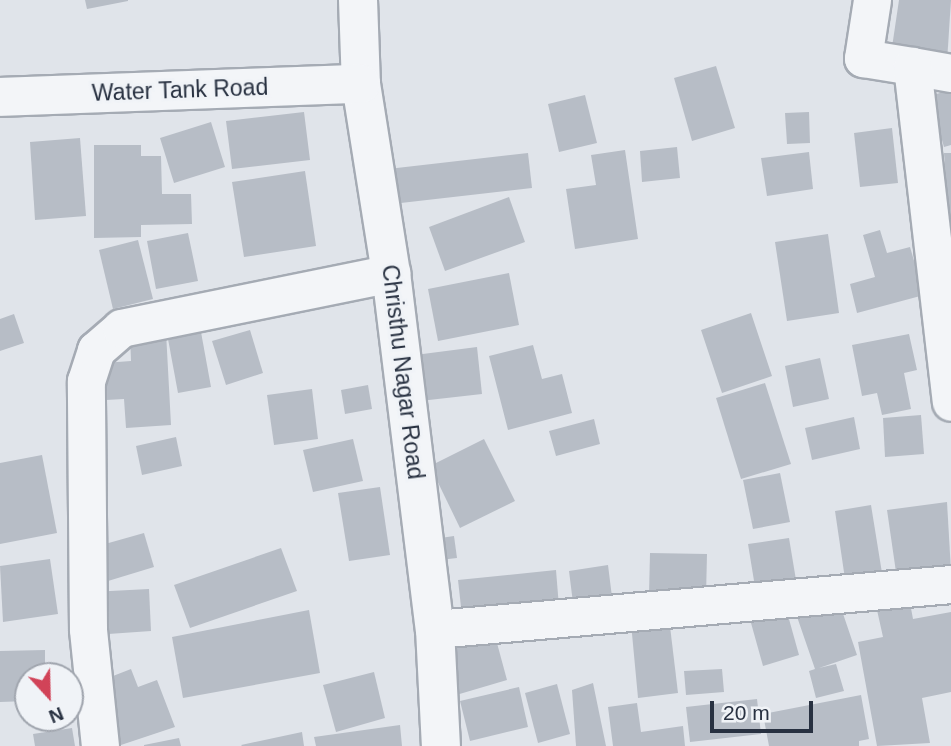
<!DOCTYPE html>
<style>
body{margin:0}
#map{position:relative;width:951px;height:746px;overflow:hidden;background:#e0e4ea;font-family:Helvetica,sans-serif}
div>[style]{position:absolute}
.building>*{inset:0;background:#b7bdc6}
.roads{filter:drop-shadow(2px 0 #a5abb4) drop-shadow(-2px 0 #a5abb4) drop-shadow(0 2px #a5abb4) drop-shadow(0 -2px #a5abb4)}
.minor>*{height:37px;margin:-18.5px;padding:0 18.5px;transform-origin:18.5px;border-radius:18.5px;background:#f3f5f8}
.tertiary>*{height:38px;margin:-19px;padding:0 19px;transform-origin:19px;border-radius:19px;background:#f3f5f8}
span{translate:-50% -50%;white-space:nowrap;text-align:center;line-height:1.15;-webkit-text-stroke:6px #f0f3f7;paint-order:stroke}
.street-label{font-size:23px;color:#283141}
.north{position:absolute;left:14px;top:662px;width:70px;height:70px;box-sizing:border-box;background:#f0f3f7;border:2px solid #a0a5ae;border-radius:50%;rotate:158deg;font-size:19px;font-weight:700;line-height:28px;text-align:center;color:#283141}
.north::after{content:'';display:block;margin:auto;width:24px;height:32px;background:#d14358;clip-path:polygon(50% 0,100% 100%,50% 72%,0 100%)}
.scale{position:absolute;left:710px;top:701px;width:103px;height:32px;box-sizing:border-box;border:4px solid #283141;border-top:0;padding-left:9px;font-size:21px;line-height:24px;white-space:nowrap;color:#283141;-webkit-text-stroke:5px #f0f3f7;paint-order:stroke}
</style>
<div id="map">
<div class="building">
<i style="clip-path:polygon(85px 0,128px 0,128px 1px,87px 9px)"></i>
<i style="clip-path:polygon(899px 0,951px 0,947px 62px,891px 54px)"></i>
<i style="clip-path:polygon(716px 66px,735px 128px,692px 141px,674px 78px)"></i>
<i style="clip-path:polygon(951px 90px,951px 145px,944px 147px,929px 96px)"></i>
<i style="clip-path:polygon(585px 95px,597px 143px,559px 152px,548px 104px)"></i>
<i style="clip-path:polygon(304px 112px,310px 160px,232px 169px,226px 121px)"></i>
<i style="clip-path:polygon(809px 112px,810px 143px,787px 144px,785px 113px)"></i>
<i style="clip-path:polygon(211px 122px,225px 167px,174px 183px,160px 138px)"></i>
<i style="clip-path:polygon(892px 128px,898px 183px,860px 187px,854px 133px)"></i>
<i style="clip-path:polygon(80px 138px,86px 216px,35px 220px,30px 142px)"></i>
<i style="clip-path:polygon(94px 145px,141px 145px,141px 156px,161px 156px,162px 194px,191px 194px,192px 224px,141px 225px,141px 237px,94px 238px)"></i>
<i style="clip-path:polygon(677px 147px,680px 178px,642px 182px,640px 151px)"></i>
<i style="clip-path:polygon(625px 150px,638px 239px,575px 249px,566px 189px,596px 185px,591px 155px)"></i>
<i style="clip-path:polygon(809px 152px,813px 189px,767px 196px,761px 158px)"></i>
<i style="clip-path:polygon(528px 153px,532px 188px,392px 204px,388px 169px)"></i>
<i style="clip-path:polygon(944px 153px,951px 153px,951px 224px,949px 224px)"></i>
<i style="clip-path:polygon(305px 171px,316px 246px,244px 257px,232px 182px)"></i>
<i style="clip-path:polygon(509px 197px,525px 242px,445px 271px,429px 227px)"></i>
<i style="clip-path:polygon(880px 230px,887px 253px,910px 247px,924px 295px,857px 313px,850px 284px,875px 277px,863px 235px)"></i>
<i style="clip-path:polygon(188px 233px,198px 281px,156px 289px,147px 241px)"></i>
<i style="clip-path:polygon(828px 234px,839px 313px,787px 321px,775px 242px)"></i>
<i style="clip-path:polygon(138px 240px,153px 299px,113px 309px,99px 250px)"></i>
<i style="clip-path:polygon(509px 273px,519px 325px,438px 341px,428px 289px)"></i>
<i style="clip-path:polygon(751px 313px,772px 376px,722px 393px,701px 330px)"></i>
<i style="clip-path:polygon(14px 314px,24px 343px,0 351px,0 319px)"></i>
<i style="clip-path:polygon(250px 330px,263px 373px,226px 385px,212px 341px)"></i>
<i style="clip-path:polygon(166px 332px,171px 425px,126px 428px,124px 399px,106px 400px,104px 363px,131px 361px,130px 334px)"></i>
<i style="clip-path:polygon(201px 332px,211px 387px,178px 393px,168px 339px)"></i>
<i style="clip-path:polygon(909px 334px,917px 370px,904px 373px,911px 409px,882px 415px,877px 393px,862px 396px,852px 345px)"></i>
<i style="clip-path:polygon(533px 345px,542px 379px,562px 374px,572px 413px,508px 430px,489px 356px)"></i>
<i style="clip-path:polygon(477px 347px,482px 394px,420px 401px,415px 355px)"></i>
<i style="clip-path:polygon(820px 358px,829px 399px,793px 407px,785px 366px)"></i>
<i style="clip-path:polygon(765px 383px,791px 464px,741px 479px,716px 398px)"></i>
<i style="clip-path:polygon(368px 385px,372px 409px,345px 414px,341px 390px)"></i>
<i style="clip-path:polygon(312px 389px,318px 439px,274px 445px,267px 395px)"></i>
<i style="clip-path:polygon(921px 415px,924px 454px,885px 457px,883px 418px)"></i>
<i style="clip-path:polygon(854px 417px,860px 449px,812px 460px,805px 428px)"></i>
<i style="clip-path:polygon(594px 419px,600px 444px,556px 456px,549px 431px)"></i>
<i style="clip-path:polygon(176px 437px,182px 466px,142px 475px,136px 446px)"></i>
<i style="clip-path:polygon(353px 439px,363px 481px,313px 492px,303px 450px)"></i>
<i style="clip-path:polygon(484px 439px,515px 501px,460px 528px,430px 466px)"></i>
<i style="clip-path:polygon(42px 455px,57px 533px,0 544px,0 463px)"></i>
<i style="clip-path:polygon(780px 473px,790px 522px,753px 529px,743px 480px)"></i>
<i style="clip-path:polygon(380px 487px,390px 555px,349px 561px,338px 493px)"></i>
<i style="clip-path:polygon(947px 502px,951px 571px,897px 579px,887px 510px)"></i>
<i style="clip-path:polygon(871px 505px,882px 573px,845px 579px,835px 511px)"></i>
<i style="clip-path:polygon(144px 533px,154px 567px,108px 581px,98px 546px)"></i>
<i style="clip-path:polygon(454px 536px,457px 558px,431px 561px,427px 540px)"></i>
<i style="clip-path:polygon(789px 538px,796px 580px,755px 587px,748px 544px)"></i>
<i style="clip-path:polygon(281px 548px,297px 591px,190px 628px,174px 585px)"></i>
<i style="clip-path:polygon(650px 553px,707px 554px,706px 596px,649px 595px)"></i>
<i style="clip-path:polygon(50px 559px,58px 614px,3px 622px,0 566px)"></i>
<i style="clip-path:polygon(608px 565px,613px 605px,574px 611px,569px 571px)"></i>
<i style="clip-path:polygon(556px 570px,559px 607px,462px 616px,458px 580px)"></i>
<i style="clip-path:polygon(149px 589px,151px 631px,94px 635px,91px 592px)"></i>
<i style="clip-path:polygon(836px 593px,857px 655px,819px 668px,836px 664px,844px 691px,816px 698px,809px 671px,815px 669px,794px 608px)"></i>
<i style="clip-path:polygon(782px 594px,799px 655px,763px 666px,746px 605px)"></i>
<i style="clip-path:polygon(910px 603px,913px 619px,951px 612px,951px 692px,922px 698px,930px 743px,877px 746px,858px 642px,883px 637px,877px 610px)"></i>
<i style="clip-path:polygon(309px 610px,320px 673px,183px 698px,172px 637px)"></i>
<i style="clip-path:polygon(669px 618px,678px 693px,638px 698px,631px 623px)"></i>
<i style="clip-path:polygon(494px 632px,507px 680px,446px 698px,432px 650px)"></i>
<i style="clip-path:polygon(45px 650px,45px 676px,28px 676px,28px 701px,0 702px,0 651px)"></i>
<i style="clip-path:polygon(131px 669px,138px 687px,157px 680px,175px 727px,118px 746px,95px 683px)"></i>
<i style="clip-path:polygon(722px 669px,724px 692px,686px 695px,684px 671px)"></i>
<i style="clip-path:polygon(374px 672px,385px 718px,336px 732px,323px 685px)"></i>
<i style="clip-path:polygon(593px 683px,606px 746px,576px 746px,572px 690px)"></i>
<i style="clip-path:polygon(557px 684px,570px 734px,538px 743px,525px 693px)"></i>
<i style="clip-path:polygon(519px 687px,528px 727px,470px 741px,460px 701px)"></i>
<i style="clip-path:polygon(861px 695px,869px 739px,859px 741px,859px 746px,769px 746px,763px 714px)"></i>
<i style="clip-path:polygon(757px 699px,761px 734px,690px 742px,686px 707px)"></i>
<i style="clip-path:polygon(637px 703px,641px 732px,683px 726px,685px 746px,613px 746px,608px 707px)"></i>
<i style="clip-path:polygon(400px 725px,402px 746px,316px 746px,314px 737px)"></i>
<i style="clip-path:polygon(72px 728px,75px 746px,35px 746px,33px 734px)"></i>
<i style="clip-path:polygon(302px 732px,304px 746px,242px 746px,241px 745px)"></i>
<i style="clip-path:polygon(179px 738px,181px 746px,144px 746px,144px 745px)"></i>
</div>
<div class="roads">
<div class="minor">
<i style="left:872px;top:0;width:59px;rotate:98.8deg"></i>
<i style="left:863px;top:58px;width:50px;rotate:9.3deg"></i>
<i style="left:951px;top:73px;width:40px;rotate:-170deg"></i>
<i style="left:912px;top:66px;width:338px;rotate:83.4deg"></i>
<i style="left:435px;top:629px;width:518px;rotate:-4.98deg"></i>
<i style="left:100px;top:746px;width:118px;rotate:-95.9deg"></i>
<i style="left:88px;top:629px;width:248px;rotate:-90.5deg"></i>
<i style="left:86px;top:381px;width:33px;rotate:-72deg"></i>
<i style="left:96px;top:350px;width:33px;rotate:-41deg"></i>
<i style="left:121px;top:328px;width:276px;rotate:-11.5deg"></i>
</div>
<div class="tertiary">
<i style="left:358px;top:0;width:84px;rotate:88deg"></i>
<i style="left:361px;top:84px;width:191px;rotate:81deg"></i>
<i style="left:391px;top:273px;width:359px;rotate:83deg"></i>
<i style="left:435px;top:629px;width:117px;rotate:87.1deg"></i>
<i style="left:0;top:97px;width:361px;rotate:-2.1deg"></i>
</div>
</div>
<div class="street-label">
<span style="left:180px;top:90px;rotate:-2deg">Water Tank Road</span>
<span style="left:403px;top:372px;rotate:83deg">Christhu Nagar Road</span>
</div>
<div class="north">N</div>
<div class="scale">20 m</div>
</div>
